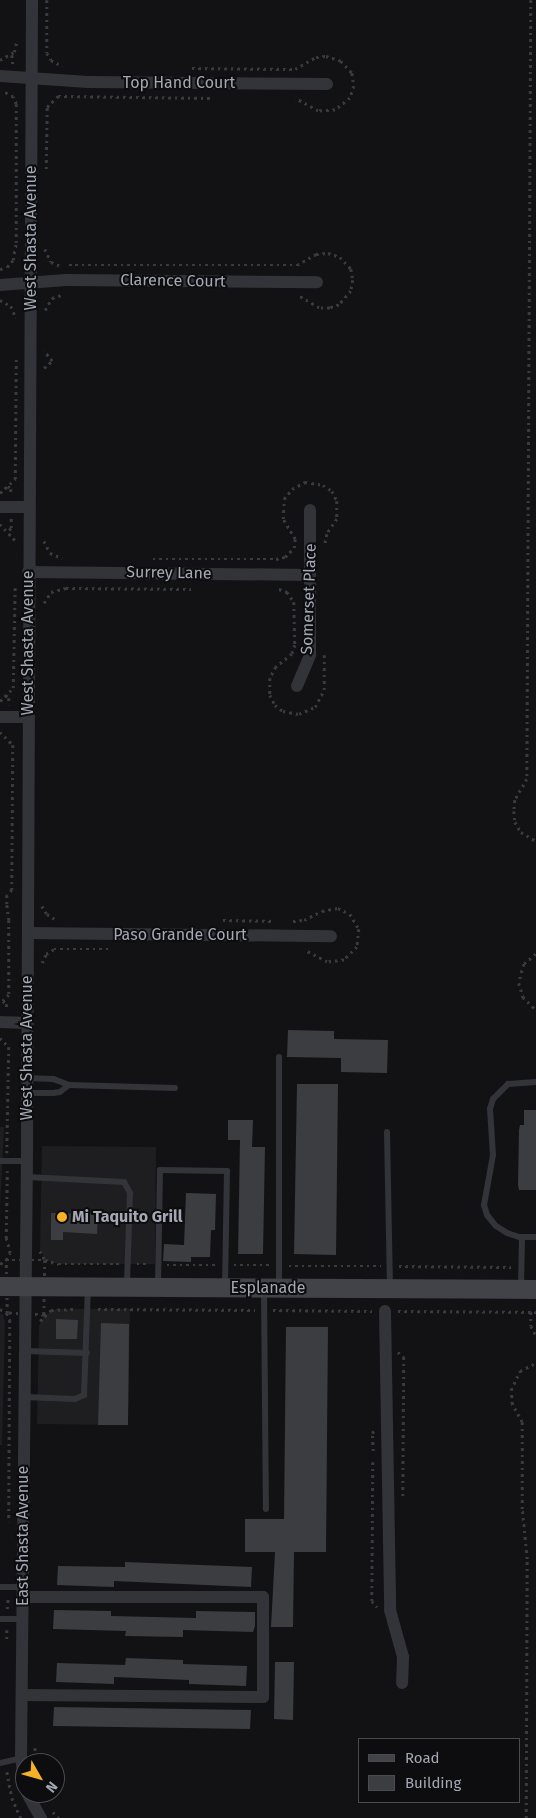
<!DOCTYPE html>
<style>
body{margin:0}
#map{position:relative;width:536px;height:1818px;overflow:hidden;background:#121214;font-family:"Fira Sans",sans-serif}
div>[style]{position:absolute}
.built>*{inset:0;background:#1e1e21}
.building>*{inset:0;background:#3c3d41}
.path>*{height:2.5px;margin-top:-1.25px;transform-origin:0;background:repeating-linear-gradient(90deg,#393b40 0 2.5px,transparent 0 6.5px)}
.service>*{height:6px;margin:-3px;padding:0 3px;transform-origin:3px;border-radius:3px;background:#333439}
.minor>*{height:12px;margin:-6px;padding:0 6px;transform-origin:6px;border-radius:6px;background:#333439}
.secondary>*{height:19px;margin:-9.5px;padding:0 9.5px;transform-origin:9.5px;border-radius:9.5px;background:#414349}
.dots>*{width:14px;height:14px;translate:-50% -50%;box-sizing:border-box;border:2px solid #0d0d0f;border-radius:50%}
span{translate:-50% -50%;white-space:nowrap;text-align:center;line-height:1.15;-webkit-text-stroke:4px #0d0d0f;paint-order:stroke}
.street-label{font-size:16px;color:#a3a8b4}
.poi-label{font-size:16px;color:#a3a8b4;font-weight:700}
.left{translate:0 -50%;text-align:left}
.legend{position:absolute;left:358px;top:1738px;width:162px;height:65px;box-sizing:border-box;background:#0d0d0f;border:1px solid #494b51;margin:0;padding:6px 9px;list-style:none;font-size:15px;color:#a3a8b4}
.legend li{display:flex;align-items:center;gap:10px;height:25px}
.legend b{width:25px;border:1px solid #494b51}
.north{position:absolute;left:15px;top:1753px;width:50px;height:50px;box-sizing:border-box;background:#0d0d0f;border:1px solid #494b51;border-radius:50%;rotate:128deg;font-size:14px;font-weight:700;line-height:20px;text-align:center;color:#a3a8b4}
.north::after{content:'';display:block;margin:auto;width:18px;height:22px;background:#f5b229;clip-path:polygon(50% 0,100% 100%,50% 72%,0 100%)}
</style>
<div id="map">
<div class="built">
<i style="clip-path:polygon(0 1127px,4px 1127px,0 1208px)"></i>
<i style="clip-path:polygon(42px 1146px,156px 1147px,155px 1264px,58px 1264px,45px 1260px,40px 1250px)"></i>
<i style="clip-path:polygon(56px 1309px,130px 1309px,128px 1425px,37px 1424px,39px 1326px,44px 1315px)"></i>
<i style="clip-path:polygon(0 1314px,3px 1314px,5px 1323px,2px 1445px,0 1445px)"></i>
</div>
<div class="building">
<i style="clip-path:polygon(288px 1030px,334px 1031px,334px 1039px,388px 1040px,387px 1073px,341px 1072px,341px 1058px,287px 1057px)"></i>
<i style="clip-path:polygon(297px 1084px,338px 1084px,336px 1255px,294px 1254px)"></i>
<i style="clip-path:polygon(524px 1110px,536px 1110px,536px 1190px,519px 1190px,518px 1185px,519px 1130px,520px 1125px,524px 1125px)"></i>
<i style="clip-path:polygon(228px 1120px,253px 1120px,252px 1147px,265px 1147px,263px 1254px,238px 1254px,240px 1140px,228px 1140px)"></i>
<i style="clip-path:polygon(186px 1193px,216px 1194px,215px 1230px,211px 1230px,210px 1257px,191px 1257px,191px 1262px,163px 1261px,164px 1244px,184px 1245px)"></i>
<i style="clip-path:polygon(51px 1213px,98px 1214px,97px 1234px,63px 1232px,63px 1240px,51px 1240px)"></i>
<i style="clip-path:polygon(56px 1319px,78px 1320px,77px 1339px,56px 1339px)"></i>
<i style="clip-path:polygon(101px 1323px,129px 1324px,128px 1425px,98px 1425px)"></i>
<i style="clip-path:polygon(286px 1327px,328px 1327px,326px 1552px,294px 1552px,293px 1627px,271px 1627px,275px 1552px,245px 1552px,245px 1519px,284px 1519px)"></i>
<i style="clip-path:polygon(125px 1562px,252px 1567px,251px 1587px,114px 1581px,114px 1587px,57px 1585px,58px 1566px,125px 1567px)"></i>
<i style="clip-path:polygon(54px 1610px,111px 1611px,111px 1616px,196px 1618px,196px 1611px,255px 1612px,255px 1626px,253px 1632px,183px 1630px,183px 1637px,125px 1636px,126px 1631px,53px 1629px)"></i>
<i style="clip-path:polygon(126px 1658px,183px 1660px,183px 1664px,247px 1666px,246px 1686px,189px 1684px,189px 1680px,114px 1677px,114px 1684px,56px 1682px,57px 1663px,125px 1665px)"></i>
<i style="clip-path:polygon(275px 1662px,294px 1662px,293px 1720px,274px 1719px)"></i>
<i style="clip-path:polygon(54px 1707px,251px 1710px,250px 1729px,53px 1726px)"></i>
</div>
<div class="path">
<i style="left:47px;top:0;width:53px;rotate:90deg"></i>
<i style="left:47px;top:53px;width:8px;rotate:60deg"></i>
<i style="left:51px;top:60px;width:13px;rotate:29deg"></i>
<i style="left:531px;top:0;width:779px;rotate:90.29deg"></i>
<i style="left:527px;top:779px;width:24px;rotate:120deg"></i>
<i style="left:515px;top:800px;width:11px;rotate:95deg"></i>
<i style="left:514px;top:811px;width:11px;rotate:85deg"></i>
<i style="left:515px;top:822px;width:12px;rotate:59deg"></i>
<i style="left:521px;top:832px;width:17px;rotate:31deg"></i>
<i style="left:12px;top:55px;width:9px;rotate:84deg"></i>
<i style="left:0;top:60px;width:16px;rotate:-30deg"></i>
<i style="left:14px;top:52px;width:11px;rotate:-75deg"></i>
<i style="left:192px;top:68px;width:103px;rotate:0.6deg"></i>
<i style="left:295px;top:69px;width:24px;rotate:-30deg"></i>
<i style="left:316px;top:57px;width:10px;rotate:-6deg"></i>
<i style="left:326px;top:56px;width:16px;rotate:18deg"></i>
<i style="left:341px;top:61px;width:16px;rotate:47deg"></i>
<i style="left:352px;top:73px;width:13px;rotate:81deg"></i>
<i style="left:354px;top:86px;width:13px;rotate:108deg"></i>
<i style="left:350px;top:98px;width:19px;rotate:141deg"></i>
<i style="left:335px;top:110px;width:17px;rotate:177deg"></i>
<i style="left:318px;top:111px;width:26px;rotate:-151deg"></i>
<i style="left:46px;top:169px;width:62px;rotate:-89.1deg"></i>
<i style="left:47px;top:107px;width:16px;rotate:-45deg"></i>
<i style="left:58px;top:96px;width:152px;rotate:0.8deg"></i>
<i style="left:45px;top:249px;width:14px;rotate:65deg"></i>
<i style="left:51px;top:262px;width:11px;rotate:22deg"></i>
<i style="left:69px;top:265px;width:228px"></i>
<i style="left:297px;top:265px;width:22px;rotate:-30deg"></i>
<i style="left:316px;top:254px;width:12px;rotate:-5deg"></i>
<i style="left:328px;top:253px;width:13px;rotate:18deg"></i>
<i style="left:340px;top:257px;width:16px;rotate:47deg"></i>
<i style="left:351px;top:269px;width:11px;rotate:80deg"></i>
<i style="left:353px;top:280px;width:11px;rotate:100deg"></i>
<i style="left:351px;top:291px;width:18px;rotate:131deg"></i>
<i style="left:339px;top:305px;width:9px;rotate:162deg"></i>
<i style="left:330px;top:308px;width:11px;rotate:180deg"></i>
<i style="left:319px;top:308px;width:23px;rotate:-149deg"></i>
<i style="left:0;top:269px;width:7px;rotate:-16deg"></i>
<i style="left:7px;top:267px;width:9px;rotate:-49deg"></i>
<i style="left:13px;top:260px;width:17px;rotate:-80deg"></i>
<i style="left:16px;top:243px;width:139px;rotate:-90deg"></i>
<i style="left:16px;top:104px;width:8px;rotate:-113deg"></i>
<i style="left:13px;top:97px;width:13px;rotate:-151deg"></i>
<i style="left:0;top:300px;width:13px;rotate:29deg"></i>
<i style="left:11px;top:306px;width:13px;rotate:67deg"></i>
<i style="left:45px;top:310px;width:14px;rotate:-60deg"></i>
<i style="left:52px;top:298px;width:9px;rotate:-18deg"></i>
<i style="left:44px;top:368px;width:11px;rotate:-41deg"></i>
<i style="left:52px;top:361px;width:13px;rotate:-129deg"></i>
<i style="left:8px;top:486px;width:4px;rotate:45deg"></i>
<i style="left:11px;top:489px;width:6px;rotate:90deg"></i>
<i style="left:0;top:493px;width:21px;rotate:-43deg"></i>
<i style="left:15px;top:479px;width:120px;rotate:-89.5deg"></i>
<i style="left:0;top:524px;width:22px;rotate:47deg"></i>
<i style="left:9px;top:530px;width:3px;rotate:-45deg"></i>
<i style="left:11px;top:528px;width:10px;rotate:-90deg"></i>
<i style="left:44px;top:541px;width:13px;rotate:63deg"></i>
<i style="left:50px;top:553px;width:13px;rotate:23deg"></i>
<i style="left:153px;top:559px;width:123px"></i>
<i style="left:276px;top:559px;width:9px;rotate:-13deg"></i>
<i style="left:285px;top:557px;width:13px;rotate:-45deg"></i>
<i style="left:294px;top:548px;width:9px;rotate:-84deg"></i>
<i style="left:295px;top:539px;width:23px;rotate:-121deg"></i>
<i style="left:283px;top:519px;width:20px;rotate:-87deg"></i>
<i style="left:284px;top:499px;width:13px;rotate:-51deg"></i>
<i style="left:292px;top:489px;width:15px;rotate:-28deg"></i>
<i style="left:305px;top:482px;width:18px;rotate:9deg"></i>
<i style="left:323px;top:485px;width:11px;rotate:34deg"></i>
<i style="left:332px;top:491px;width:11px;rotate:63deg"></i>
<i style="left:337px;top:501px;width:18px;rotate:90deg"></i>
<i style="left:337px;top:519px;width:18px;rotate:124deg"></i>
<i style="left:327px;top:534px;width:11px;rotate:100deg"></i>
<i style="left:279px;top:589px;width:9px;rotate:21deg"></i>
<i style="left:287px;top:592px;width:12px;rotate:55deg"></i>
<i style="left:294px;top:602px;width:43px;rotate:88.7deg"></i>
<i style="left:295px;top:645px;width:9px;rotate:108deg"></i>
<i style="left:292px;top:654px;width:21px;rotate:141deg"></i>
<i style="left:276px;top:667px;width:13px;rotate:119deg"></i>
<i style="left:270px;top:678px;width:17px;rotate:90deg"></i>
<i style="left:270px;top:695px;width:11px;rotate:63deg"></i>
<i style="left:275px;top:705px;width:10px;rotate:37deg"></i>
<i style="left:283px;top:711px;width:16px;rotate:11deg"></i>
<i style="left:299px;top:714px;width:17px;rotate:-24deg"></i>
<i style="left:315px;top:707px;width:19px;rotate:-62deg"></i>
<i style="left:324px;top:690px;width:35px;rotate:-90deg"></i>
<i style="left:44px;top:603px;width:13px;rotate:-58deg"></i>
<i style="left:51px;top:592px;width:16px;rotate:-15deg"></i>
<i style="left:66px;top:588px;width:125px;rotate:0.5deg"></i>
<i style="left:6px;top:695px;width:4px;rotate:45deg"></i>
<i style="left:9px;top:698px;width:7px;rotate:90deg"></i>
<i style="left:0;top:701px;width:18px;rotate:-45deg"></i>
<i style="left:13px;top:688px;width:100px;rotate:-88.9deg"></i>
<i style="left:0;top:732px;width:18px;rotate:45deg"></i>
<i style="left:13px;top:745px;width:145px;rotate:90.4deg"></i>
<i style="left:12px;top:890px;width:7px;rotate:135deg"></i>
<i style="left:7px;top:895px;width:10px;rotate:90deg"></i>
<i style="left:7px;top:905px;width:15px;rotate:82deg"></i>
<i style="left:9px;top:920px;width:75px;rotate:90deg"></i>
<i style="left:9px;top:995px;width:13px;rotate:135deg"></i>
<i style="left:42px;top:906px;width:9px;rotate:58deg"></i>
<i style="left:47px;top:914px;width:9px;rotate:32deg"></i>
<i style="left:223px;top:920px;width:50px;rotate:1.1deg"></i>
<i style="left:293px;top:921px;width:11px;rotate:-5deg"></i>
<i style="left:304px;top:920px;width:20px;rotate:-27deg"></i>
<i style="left:322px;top:911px;width:16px;rotate:-11deg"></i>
<i style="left:338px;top:908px;width:13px;rotate:27deg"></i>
<i style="left:350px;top:914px;width:17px;rotate:59deg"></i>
<i style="left:359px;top:929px;width:18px;rotate:96deg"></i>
<i style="left:357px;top:947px;width:18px;rotate:135deg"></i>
<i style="left:344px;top:960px;width:17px;rotate:173deg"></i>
<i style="left:327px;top:962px;width:26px;rotate:-152deg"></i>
<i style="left:536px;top:954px;width:16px;rotate:140deg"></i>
<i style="left:524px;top:964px;width:20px;rotate:105deg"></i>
<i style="left:519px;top:983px;width:15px;rotate:74deg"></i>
<i style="left:523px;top:997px;width:18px;rotate:45deg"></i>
<i style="left:42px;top:963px;width:10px;rotate:-66deg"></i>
<i style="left:46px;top:954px;width:9px;rotate:-32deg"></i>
<i style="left:54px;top:949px;width:57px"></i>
<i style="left:3px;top:1001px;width:5px;rotate:37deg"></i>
<i style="left:7px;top:1004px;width:6px;rotate:99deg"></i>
<i style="left:0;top:1038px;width:13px;rotate:45deg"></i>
<i style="left:9px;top:1047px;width:106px;rotate:91.1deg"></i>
<i style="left:40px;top:1251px;width:10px;rotate:61deg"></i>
<i style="left:45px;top:1260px;width:14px;rotate:17deg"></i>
<i style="left:58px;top:1264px;width:61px"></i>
<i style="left:6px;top:1260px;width:39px"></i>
<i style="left:45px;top:1260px;width:55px;rotate:91deg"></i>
<i style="left:44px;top:1315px;width:37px;rotate:-177deg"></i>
<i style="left:7px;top:1313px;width:53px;rotate:-91.1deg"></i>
<i style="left:0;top:1264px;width:7px;rotate:-34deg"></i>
<i style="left:6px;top:1260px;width:8px;rotate:-60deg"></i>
<i style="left:10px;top:1253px;width:16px;rotate:-105deg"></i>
<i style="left:6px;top:1238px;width:67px;rotate:-89.1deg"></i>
<i style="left:137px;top:1264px;width:12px"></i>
<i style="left:167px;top:1265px;width:49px"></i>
<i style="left:234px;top:1265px;width:35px"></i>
<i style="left:289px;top:1266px;width:92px"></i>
<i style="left:399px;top:1266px;width:112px;rotate:0.5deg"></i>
<i style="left:0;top:1309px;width:8px;rotate:30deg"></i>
<i style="left:7px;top:1313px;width:8px;rotate:67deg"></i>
<i style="left:10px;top:1320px;width:202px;rotate:90.3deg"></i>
<i style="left:98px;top:1309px;width:157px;rotate:0.4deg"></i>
<i style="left:273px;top:1310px;width:99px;rotate:0.6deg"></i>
<i style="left:398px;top:1311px;width:138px;rotate:0.4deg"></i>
<i style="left:531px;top:1312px;width:14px;rotate:90deg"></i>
<i style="left:531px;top:1326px;width:10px;rotate:61deg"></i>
<i style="left:40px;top:1321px;width:16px;rotate:-45deg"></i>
<i style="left:51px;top:1310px;width:26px;rotate:-2deg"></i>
<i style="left:398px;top:1352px;width:8px;rotate:40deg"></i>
<i style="left:404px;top:1357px;width:142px;rotate:90.4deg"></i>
<i style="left:373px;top:1451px;width:18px;rotate:-93deg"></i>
<i style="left:372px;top:1433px;width:3px;rotate:-45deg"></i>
<i style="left:373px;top:1462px;width:139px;rotate:90.4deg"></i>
<i style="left:372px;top:1601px;width:8px;rotate:50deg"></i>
<i style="left:7px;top:1609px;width:12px;rotate:-85deg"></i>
<i style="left:7px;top:1630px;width:12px;rotate:90deg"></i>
<i style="left:35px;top:1748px;width:15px;rotate:82deg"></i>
<i style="left:7px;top:1772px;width:26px;rotate:79deg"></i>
<i style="left:12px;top:1798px;width:22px;rotate:66deg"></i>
<i style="left:53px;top:1812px;width:8px;rotate:45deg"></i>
<i style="left:526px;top:1818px;width:259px;rotate:-89.8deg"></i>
<i style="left:527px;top:1559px;width:50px;rotate:-95.7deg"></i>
<i style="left:522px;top:1509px;width:87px;rotate:-90deg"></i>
<i style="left:522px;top:1422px;width:21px;rotate:-119deg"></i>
<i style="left:512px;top:1404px;width:14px;rotate:-94deg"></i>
<i style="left:511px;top:1390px;width:21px;rotate:-65deg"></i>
<i style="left:520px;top:1371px;width:18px;rotate:-27deg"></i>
</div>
<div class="service">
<i style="left:536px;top:1082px;width:28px;rotate:176deg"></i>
<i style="left:508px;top:1084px;width:21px;rotate:135deg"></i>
<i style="left:493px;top:1099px;width:10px;rotate:107deg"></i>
<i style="left:490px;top:1109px;width:46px;rotate:86.3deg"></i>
<i style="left:493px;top:1155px;width:51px;rotate:100.2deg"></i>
<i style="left:484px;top:1205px;width:10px;rotate:73deg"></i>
<i style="left:487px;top:1215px;width:14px;rotate:51deg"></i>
<i style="left:496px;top:1226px;width:13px;rotate:32deg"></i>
<i style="left:507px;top:1233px;width:13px;rotate:18deg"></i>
<i style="left:519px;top:1237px;width:17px"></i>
<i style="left:69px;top:1085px;width:106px;rotate:1.6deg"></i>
<i style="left:27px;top:1093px;width:26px"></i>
<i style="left:53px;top:1093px;width:7px;rotate:-8deg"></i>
<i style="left:60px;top:1092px;width:11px;rotate:-38deg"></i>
<i style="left:69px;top:1085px;width:17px;rotate:-159deg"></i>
<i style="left:53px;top:1079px;width:26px;rotate:-178deg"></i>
<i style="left:387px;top:1132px;width:155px;rotate:88.9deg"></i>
<i style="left:0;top:1161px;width:27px"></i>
<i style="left:27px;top:1177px;width:97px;rotate:3deg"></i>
<i style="left:124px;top:1182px;width:13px;rotate:61deg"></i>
<i style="left:130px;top:1193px;width:91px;rotate:91.9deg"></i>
<i style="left:158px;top:1285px;width:115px;rotate:-89deg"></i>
<i style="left:160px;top:1170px;width:67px;rotate:0.9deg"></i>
<i style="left:227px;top:1171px;width:116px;rotate:91deg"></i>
<i style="left:279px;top:1286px;width:229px;rotate:-90deg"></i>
<i style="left:521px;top:1288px;width:51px;rotate:-88.9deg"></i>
<i style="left:264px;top:1289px;width:220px;rotate:89.5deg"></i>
<i style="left:25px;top:1351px;width:62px;rotate:1.8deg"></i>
<i style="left:24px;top:1397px;width:51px;rotate:2.2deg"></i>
<i style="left:75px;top:1399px;width:10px;rotate:-24deg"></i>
<i style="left:84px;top:1395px;width:107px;rotate:-87.9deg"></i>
<i style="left:0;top:1587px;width:23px"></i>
<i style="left:0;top:1619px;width:23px"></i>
<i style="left:0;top:1763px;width:22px;rotate:-13deg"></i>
</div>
<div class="minor">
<i style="left:0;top:76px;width:88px;rotate:3.9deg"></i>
<i style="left:88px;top:82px;width:239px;rotate:0.5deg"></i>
<i style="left:0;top:285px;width:66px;rotate:-4.3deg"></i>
<i style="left:66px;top:280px;width:251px;rotate:0.5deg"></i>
<i style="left:0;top:507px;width:29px"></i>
<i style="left:28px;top:572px;width:282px;rotate:0.6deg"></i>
<i style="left:297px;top:686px;width:34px;rotate:-67deg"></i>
<i style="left:310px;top:655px;width:145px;rotate:-90deg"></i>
<i style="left:0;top:717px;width:28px"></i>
<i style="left:28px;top:933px;width:303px;rotate:0.6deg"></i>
<i style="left:0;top:1022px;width:28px;rotate:2deg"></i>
<i style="left:385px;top:1311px;width:299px;rotate:89deg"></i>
<i style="left:390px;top:1610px;width:49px;rotate:74.5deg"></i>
<i style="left:403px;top:1657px;width:26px;rotate:92deg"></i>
<i style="left:22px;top:1695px;width:241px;rotate:0.5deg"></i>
<i style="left:263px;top:1697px;width:100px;rotate:-90deg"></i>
<i style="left:263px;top:1597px;width:240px;rotate:180deg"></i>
<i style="left:25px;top:1786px;width:28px;rotate:-98deg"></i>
<i style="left:21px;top:1758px;width:608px;rotate:-89.43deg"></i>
<i style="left:27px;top:1150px;width:1150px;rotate:-89.75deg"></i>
<i style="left:27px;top:1793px;width:29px;rotate:61deg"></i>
</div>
<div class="secondary">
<i style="left:0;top:1286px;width:536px;rotate:0.32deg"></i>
</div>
<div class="dots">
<i style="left:62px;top:1217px;background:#f5b229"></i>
</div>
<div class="street-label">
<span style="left:179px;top:83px">Top Hand Court</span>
<span style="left:31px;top:238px;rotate:-90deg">West Shasta Avenue</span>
<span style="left:173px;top:281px;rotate:1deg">Clarence Court</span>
<span style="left:169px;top:573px;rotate:1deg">Surrey Lane</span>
<span style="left:309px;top:599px;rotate:-88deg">Somerset Place</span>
<span style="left:28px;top:643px;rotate:-90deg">West Shasta Avenue</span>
<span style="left:180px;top:935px">Paso Grande Court</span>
<span style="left:27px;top:1048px;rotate:-90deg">West Shasta Avenue</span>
<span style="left:268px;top:1288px">Esplanade</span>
<span style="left:23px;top:1536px;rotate:-90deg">East Shasta Avenue</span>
</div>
<div class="poi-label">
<span class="left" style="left:72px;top:1217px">Mi Taquito Grill</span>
</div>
<ul class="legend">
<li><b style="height:6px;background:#414349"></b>Road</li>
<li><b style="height:14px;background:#3c3d41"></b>Building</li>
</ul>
<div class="north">N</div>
</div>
